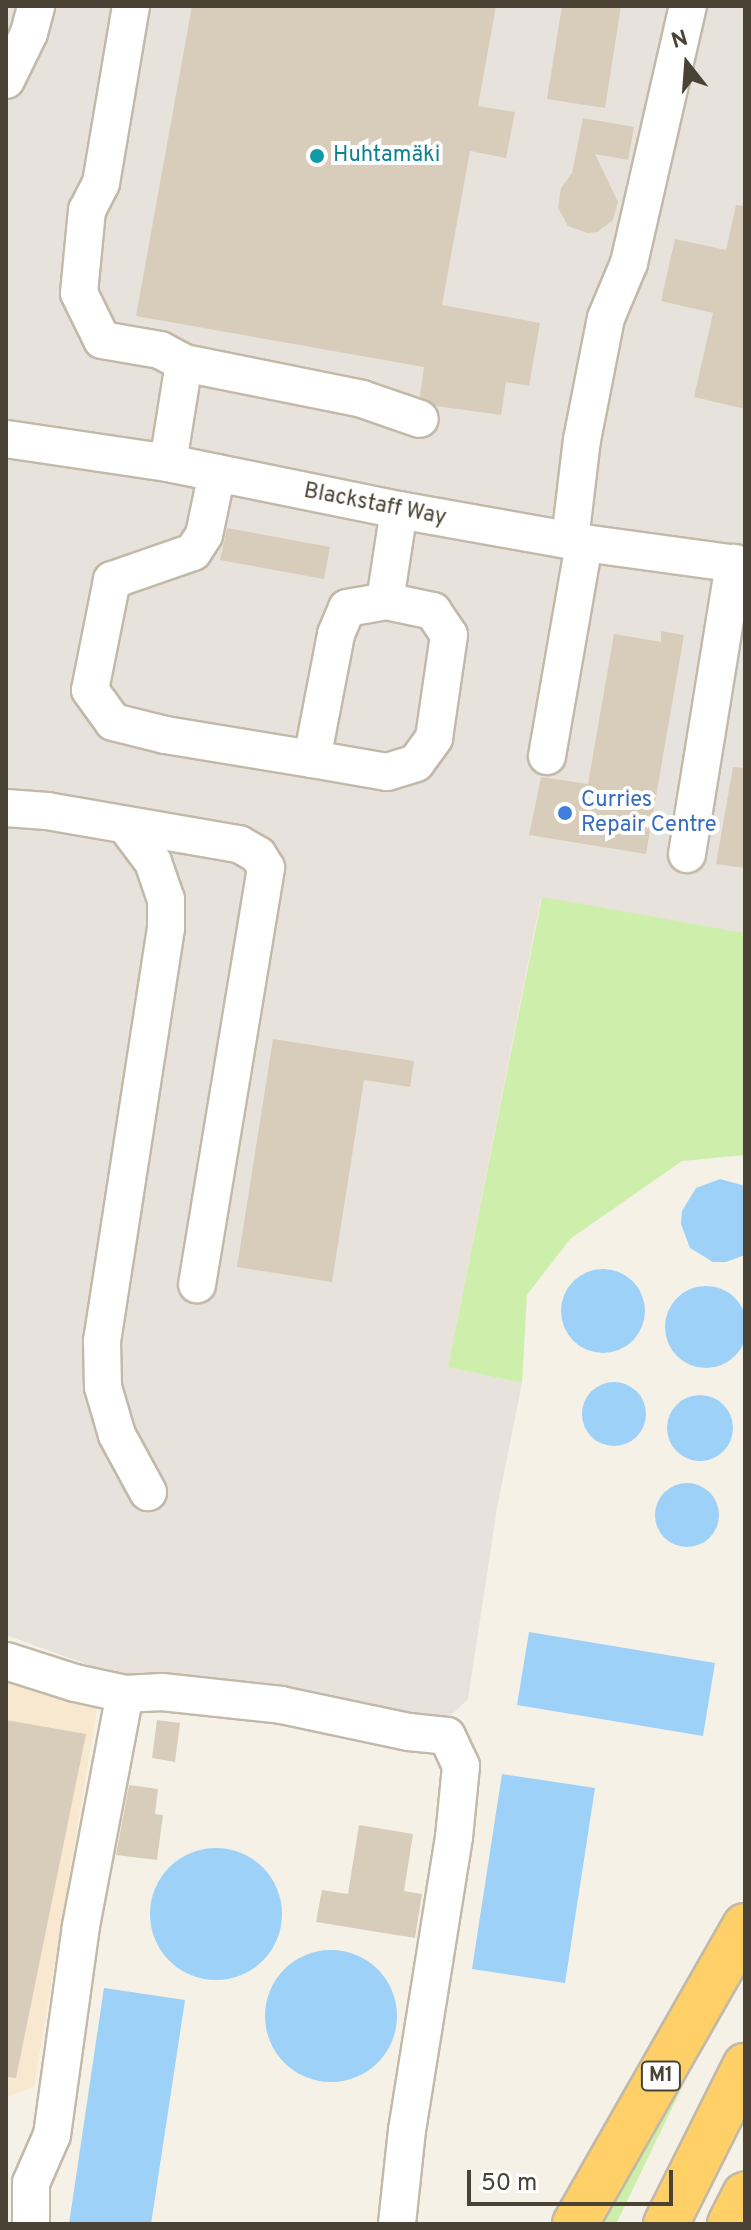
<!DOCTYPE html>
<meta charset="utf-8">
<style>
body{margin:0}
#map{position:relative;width:751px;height:2230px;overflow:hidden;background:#f5f1e7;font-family:Overpass,sans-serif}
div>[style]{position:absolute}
.commercial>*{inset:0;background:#f9e8d0}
.industrial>*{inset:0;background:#e7e2db}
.green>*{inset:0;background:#ceeeab}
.parking>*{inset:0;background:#e6e3df}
.water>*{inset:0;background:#9dd1f8}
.round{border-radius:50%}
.building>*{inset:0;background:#d8cdbb}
.roads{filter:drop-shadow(2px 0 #c2b9a8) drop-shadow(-2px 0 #c2b9a8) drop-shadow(0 2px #c2b9a8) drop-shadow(0 -2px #c2b9a8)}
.minor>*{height:36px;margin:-18px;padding:0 18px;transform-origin:18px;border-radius:18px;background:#fff}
.highway>*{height:44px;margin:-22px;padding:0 22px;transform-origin:22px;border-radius:22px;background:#ffd068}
.dots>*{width:22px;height:22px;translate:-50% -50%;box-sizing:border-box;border:4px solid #fff;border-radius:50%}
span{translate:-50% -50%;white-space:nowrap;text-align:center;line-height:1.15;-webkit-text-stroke:8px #fff;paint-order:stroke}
.shield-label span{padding:2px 6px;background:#fff;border:2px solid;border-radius:6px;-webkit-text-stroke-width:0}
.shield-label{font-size:20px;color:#494235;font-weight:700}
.culture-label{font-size:22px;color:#0d838f}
.left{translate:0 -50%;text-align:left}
.street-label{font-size:22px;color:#494235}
.shop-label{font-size:22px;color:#366cbe}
.frame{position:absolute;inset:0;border:8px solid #494235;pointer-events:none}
.north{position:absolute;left:647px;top:24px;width:80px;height:80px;-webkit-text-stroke:6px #fff;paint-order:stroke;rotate:343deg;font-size:22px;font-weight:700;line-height:32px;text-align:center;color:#494235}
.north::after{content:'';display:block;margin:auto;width:28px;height:36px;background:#494235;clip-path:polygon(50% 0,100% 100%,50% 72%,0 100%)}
.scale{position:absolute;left:467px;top:2170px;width:206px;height:36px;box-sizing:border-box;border:4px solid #494235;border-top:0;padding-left:10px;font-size:24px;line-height:28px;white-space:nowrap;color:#494235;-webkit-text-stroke:6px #fff;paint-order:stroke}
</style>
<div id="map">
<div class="commercial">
<i style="clip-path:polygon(6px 1677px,99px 1698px,34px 2086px,6px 2098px)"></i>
</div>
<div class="industrial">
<i style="clip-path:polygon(6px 6px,745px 6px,745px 933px,541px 898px,448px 1367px,522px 1383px,497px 1508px,468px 1699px,448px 1718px,417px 1718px,102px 1670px,6px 1635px)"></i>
</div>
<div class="green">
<i style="clip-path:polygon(542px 897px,745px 933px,745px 1155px,682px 1161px,570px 1239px,527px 1295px,522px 1383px,448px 1367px)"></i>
<i style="clip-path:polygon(704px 2042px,616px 2224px,592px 2224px)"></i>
</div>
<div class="parking">
<i style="clip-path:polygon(688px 642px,745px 652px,710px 857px,653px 848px)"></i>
</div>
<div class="water">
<i style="clip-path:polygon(720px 1179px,745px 1186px,745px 1255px,726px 1262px,713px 1262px,690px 1248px,681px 1224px,682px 1211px,696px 1188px)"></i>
<i class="round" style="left:561px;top:1269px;width:84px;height:84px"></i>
<i class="round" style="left:665px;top:1286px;width:82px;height:82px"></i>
<i class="round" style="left:582px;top:1382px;width:64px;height:64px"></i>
<i class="round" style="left:667px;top:1395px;width:66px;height:66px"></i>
<i class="round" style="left:655px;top:1483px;width:64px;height:64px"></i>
<i style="clip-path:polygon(529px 1632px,715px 1663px,703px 1736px,517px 1705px)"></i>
<i style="clip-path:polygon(502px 1774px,595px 1788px,565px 1983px,472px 1969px)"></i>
<i class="round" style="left:150px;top:1848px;width:132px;height:132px"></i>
<i class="round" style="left:265px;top:1950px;width:132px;height:132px"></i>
<i style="clip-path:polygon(104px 1988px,185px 2000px,151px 2224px,69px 2224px)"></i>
</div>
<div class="building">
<i style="clip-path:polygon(192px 6px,496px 6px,478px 106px,515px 112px,506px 158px,470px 151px,442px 305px,540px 323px,529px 386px,506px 382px,501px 415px,436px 406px,420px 397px,424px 367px,136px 316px)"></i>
<i style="clip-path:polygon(562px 6px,621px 6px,605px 108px,547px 99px)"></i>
<i style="clip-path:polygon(583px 118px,634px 127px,628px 160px,595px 154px,618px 202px,613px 220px,597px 232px,587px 233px,568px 226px,558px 208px,561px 188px,572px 173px)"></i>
<i style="clip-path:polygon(736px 205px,745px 206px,745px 409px,694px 397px,713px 313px,661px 301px,675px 239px,726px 250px)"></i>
<i style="clip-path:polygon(227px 528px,330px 547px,324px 579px,220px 560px)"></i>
<i style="clip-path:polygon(661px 631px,684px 635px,646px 854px,529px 835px,541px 777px,588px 784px,614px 634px,661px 642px)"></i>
<i style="clip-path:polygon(733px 767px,745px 768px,745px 868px,716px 864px)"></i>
<i style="clip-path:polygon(273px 1039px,414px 1061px,410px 1087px,364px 1080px,332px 1282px,237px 1267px)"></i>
<i style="clip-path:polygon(6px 1720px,86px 1734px,16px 2078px,6px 2077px)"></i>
<i style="clip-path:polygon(157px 1720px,180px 1723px,175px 1762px,152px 1758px)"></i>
<i style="clip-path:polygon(129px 1785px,158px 1789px,155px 1814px,163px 1815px,157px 1860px,116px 1855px)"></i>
<i style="clip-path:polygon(359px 1825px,413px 1834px,404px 1891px,422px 1894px,415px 1938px,316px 1922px,322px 1890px,348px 1894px)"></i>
</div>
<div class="roads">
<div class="minor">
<i style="left:131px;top:6px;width:180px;rotate:99.6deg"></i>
<i style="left:101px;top:183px;width:30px;rotate:117deg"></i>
<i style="left:87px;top:210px;width:83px;rotate:95.5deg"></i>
<i style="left:79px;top:293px;width:52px;rotate:63.9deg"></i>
<i style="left:102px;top:340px;width:59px;rotate:9.8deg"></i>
<i style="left:160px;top:350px;width:27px;rotate:28deg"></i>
<i style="left:184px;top:363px;width:101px;rotate:99.1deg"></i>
<i style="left:6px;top:80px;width:52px;rotate:-63.9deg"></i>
<i style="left:29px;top:33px;width:28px;rotate:-75deg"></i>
<i style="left:184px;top:363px;width:182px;rotate:11.4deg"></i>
<i style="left:362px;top:399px;width:61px;rotate:19deg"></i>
<i style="left:6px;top:439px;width:164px;rotate:8.4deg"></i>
<i style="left:168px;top:463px;width:236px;rotate:11.5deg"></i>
<i style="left:399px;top:510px;width:188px;rotate:10.1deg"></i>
<i style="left:584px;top:543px;width:162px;rotate:7.8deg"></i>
<i style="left:217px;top:473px;width:63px;rotate:101.8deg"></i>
<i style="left:204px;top:535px;width:20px;rotate:123deg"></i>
<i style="left:193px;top:552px;width:86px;rotate:160.9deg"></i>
<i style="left:112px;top:580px;width:112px;rotate:101.3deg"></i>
<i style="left:90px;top:690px;width:39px;rotate:54deg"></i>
<i style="left:113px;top:722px;width:54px;rotate:14deg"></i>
<i style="left:165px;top:735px;width:149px;rotate:9.3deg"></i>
<i style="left:312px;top:759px;width:127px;rotate:-79.1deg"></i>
<i style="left:336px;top:634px;width:28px;rotate:-67deg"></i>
<i style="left:347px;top:608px;width:39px;rotate:-10deg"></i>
<i style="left:385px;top:601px;width:92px;rotate:-81.3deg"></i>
<i style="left:570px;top:540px;width:101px;rotate:-83.2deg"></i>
<i style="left:582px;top:440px;width:124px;rotate:-78.9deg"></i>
<i style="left:606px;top:318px;width:60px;rotate:-67.3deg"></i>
<i style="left:629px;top:263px;width:264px;rotate:-77.1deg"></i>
<i style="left:547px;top:756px;width:216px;rotate:-80.1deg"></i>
<i style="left:312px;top:759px;width:76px;rotate:9.8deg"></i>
<i style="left:387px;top:772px;width:30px;rotate:-17deg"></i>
<i style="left:416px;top:763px;width:31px;rotate:-54deg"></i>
<i style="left:434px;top:738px;width:104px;rotate:-81.7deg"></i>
<i style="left:449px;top:635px;width:29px;rotate:-124deg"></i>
<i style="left:433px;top:611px;width:49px;rotate:-168.2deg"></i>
<i style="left:6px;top:808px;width:41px;rotate:4.2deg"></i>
<i style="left:47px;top:811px;width:195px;rotate:9.8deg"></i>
<i style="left:239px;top:844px;width:22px;rotate:30deg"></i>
<i style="left:258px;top:855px;width:15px;rotate:58deg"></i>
<i style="left:266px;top:868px;width:422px;rotate:99.4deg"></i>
<i style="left:126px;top:826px;width:45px;rotate:53.1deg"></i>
<i style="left:153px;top:862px;width:39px;rotate:71deg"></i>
<i style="left:166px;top:899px;width:29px;rotate:90deg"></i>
<i style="left:166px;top:928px;width:418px;rotate:98.8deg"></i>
<i style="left:102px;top:1341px;width:46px;rotate:88.8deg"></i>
<i style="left:103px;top:1387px;width:50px;rotate:73.7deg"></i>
<i style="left:117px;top:1435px;width:65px;rotate:61.5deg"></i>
<i style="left:687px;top:854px;width:295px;rotate:-80.8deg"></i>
<i style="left:6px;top:1661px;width:72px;rotate:17.7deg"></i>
<i style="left:75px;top:1683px;width:51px;rotate:12.4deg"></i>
<i style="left:125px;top:1694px;width:37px;rotate:-3deg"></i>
<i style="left:162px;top:1692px;width:120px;rotate:6.2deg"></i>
<i style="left:281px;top:1705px;width:131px;rotate:11.9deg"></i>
<i style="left:409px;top:1732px;width:38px;rotate:6deg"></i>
<i style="left:447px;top:1736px;width:33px;rotate:65deg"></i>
<i style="left:461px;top:1766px;width:71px;rotate:95.6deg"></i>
<i style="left:454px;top:1837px;width:297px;rotate:99.1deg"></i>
<i style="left:407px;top:2130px;width:95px;rotate:96.1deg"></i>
<i style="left:31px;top:2224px;width:41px;rotate:-90deg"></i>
<i style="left:31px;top:2183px;width:52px;rotate:-66.4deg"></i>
<i style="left:52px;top:2135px;width:211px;rotate:-82.1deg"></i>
<i style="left:81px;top:1926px;width:236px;rotate:-79.3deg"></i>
</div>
<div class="highway">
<i style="left:575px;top:2224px;width:343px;rotate:-60.3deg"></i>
<i style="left:666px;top:2224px;width:177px;rotate:-63.4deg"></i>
<i style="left:730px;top:2224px;width:33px;rotate:-63deg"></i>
</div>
</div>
<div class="dots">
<i style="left:317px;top:156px;background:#0f9aa8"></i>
<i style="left:565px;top:813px;background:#3f7fe0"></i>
</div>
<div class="shield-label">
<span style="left:661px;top:2076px">M1</span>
</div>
<div class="culture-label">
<span class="left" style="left:333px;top:156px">Huhtamäki</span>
</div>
<div class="street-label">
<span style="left:375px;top:505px;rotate:11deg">Blackstaff Way</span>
</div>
<div class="shop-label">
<span class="left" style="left:581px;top:813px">Curries<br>Repair Centre</span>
</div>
<div class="frame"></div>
<div class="north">N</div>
<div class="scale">50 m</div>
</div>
